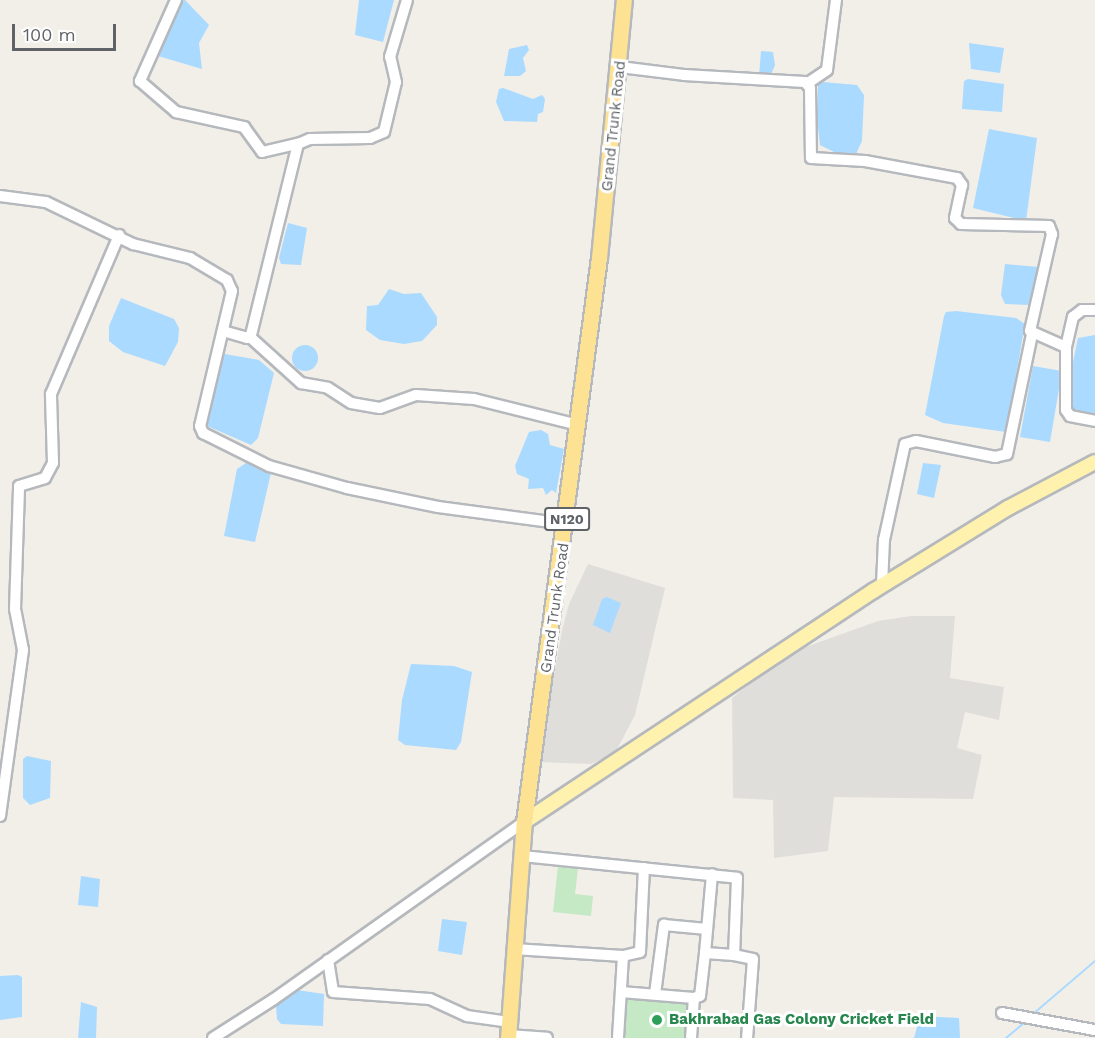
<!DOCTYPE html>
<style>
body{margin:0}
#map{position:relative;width:1095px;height:1038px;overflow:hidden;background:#f1efe8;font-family:"Work Sans",sans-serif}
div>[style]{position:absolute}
.industrial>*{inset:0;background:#e0deda}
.green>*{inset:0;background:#c5e8c5}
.water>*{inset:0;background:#aadaff}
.round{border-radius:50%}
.stream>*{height:2px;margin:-1px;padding:0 1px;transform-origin:1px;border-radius:1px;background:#aadaff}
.roads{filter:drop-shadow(2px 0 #b5b8bc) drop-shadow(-2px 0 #b5b8bc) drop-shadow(0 2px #b5b8bc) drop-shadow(0 -2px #b5b8bc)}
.minor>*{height:10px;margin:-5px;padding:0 5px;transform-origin:5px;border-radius:5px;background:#fff}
.major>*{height:14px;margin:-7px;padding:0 7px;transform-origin:7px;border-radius:7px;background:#fff2af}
.highway>*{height:15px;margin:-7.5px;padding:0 7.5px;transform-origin:7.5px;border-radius:7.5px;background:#fde293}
.dots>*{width:16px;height:16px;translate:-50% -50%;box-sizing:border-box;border:3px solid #fff;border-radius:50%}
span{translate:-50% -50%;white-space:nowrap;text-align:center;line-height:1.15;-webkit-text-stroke:6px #fff;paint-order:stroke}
.shield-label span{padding:2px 4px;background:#fff;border:2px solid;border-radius:4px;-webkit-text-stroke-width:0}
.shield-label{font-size:14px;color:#5f6368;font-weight:700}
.street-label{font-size:15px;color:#5f6368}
.leisure-label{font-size:15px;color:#27864d;font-weight:700}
.left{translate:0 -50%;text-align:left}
.scale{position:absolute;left:12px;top:24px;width:104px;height:27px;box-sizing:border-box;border:3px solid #5f6368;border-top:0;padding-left:8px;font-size:18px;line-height:21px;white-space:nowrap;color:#5f6368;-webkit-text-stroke:4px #fff;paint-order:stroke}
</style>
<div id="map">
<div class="industrial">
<i style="clip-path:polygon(588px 564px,665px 588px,635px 715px,615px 753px,591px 764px,538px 762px,562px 631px,569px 604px)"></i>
<i style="clip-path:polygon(911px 616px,955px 616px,950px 678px,1004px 687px,999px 720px,965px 712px,957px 748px,982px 755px,973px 799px,834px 797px,828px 851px,774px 858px,773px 800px,733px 798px,732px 698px,789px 653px,878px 621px)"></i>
</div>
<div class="green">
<i style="clip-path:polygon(558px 866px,578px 868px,575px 894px,593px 896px,591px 916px,553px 912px)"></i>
<i style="clip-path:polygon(626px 997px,691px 1002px,688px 1038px,623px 1038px)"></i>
</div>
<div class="water">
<i style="clip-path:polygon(180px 0,185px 0,209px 25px,199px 43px,202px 69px,158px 56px)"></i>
<i style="clip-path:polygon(359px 0,394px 0,383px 42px,355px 35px)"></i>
<i style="clip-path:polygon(969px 43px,1004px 48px,1000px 73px,971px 69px)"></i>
<i style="clip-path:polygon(527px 45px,529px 50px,523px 58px,526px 71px,520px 76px,504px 76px,509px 49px)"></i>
<i style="clip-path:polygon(761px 51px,773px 52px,775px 65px,770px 77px,759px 76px)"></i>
<i style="clip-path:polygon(968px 79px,1004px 84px,1002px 112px,962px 109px,964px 81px)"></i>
<i style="clip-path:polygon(823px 82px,857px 85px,864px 95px,862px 141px,856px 154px,836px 153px,820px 145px,817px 118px,818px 85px)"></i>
<i style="clip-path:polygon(503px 88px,533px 99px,542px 95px,545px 99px,543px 112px,538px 114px,537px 122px,504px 121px,496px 102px,499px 89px)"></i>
<i style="clip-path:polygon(989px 129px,1037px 138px,1026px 221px,973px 208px)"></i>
<i style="clip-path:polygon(288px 223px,307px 228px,301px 265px,281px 264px,279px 258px)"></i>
<i style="clip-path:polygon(1005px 264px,1039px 267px,1033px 305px,1005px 304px,1001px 295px)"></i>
<i style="clip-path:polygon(389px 289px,404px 294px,421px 293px,437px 317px,437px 325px,422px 341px,404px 344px,380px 340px,366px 330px,367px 306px,378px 305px)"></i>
<i style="clip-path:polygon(121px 298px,174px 319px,179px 328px,178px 342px,165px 366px,123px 352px,109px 341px,109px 326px)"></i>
<i style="clip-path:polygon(956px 311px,1016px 318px,1025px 324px,1006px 432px,943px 423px,925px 415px,944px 316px,946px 312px)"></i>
<i style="clip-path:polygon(1095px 335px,1095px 417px,1074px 415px,1071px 406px,1072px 367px,1078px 338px)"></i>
<i class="round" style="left:292px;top:345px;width:26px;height:26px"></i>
<i style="clip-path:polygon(225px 354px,259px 360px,274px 373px,258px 438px,251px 445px,205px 425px,220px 358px)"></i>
<i style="clip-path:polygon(1033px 366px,1062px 371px,1050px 442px,1020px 437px)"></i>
<i style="clip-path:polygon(541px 430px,548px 434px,550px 445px,564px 449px,556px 493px,552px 490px,546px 495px,543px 488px,528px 489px,529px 479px,517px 474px,515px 466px,529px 432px)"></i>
<i style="clip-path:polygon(246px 463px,268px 468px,271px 473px,255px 542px,224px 536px,237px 469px)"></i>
<i style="clip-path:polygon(923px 463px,941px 465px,934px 498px,917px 494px)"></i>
<i style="clip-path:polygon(607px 597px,621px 603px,610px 633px,593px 625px,602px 599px)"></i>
<i style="clip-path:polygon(411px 664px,454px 666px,472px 672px,461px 742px,456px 750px,405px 745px,398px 740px,402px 700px)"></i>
<i style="clip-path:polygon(27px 756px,51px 761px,50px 798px,30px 805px,23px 798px,23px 759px)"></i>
<i style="clip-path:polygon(81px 876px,100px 879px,98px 907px,78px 905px)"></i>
<i style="clip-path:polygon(442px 919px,467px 922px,462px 955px,438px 951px)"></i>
<i style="clip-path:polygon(18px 975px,22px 977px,22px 1017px,0 1020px,0 976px)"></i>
<i style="clip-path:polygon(297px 990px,324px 994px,323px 1026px,281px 1024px,277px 1019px,276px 1005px)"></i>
<i style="clip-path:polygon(81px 1002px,97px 1007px,96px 1038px,78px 1038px)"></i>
<i style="clip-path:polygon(920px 1016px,959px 1018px,960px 1038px,914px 1038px)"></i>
</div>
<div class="stream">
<i style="left:1033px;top:1014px;width:82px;rotate:-40.5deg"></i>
<i style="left:1006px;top:1038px;width:25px;rotate:-40deg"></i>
</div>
<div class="roads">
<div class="minor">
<i style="left:176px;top:0;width:89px;rotate:114deg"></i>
<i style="left:140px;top:81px;width:48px;rotate:40.7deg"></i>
<i style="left:176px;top:112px;width:70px;rotate:12.4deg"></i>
<i style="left:244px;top:127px;width:31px;rotate:54deg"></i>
<i style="left:262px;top:152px;width:37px;rotate:-13deg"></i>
<i style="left:620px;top:67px;width:64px;rotate:7.1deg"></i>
<i style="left:684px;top:75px;width:121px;rotate:3.3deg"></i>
<i style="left:805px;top:82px;width:8px;rotate:50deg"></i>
<i style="left:810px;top:88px;width:70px;rotate:89.2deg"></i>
<i style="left:811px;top:158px;width:54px;rotate:3.2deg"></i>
<i style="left:865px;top:161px;width:94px;rotate:10.5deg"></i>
<i style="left:957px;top:178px;width:9px;rotate:54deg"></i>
<i style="left:962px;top:185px;width:34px;rotate:102deg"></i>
<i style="left:955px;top:218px;width:8px;rotate:45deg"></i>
<i style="left:961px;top:224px;width:88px;rotate:1.3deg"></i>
<i style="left:1049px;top:226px;width:9px;rotate:69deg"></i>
<i style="left:1052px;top:234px;width:99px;rotate:102.8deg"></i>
<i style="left:1030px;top:331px;width:39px;rotate:24deg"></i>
<i style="left:1066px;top:347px;width:63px;rotate:90deg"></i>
<i style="left:1066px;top:410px;width:7px;rotate:56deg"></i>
<i style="left:1070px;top:416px;width:25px;rotate:11deg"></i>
<i style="left:808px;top:83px;width:23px;rotate:-34deg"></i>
<i style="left:827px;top:70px;width:71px;rotate:-82.7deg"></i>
<i style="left:0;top:196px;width:46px;rotate:7.4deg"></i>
<i style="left:46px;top:202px;width:97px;rotate:25.8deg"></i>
<i style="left:133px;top:244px;width:59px;rotate:13.8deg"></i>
<i style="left:190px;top:258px;width:43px;rotate:30.7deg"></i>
<i style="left:227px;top:280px;width:12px;rotate:66deg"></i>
<i style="left:232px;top:291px;width:139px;rotate:103.3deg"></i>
<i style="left:200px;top:426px;width:8px;rotate:67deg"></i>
<i style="left:203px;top:433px;width:74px;rotate:26.6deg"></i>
<i style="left:269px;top:466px;width:81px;rotate:15.8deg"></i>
<i style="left:347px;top:488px;width:93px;rotate:11.8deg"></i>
<i style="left:438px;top:507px;width:129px;rotate:7.6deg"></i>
<i style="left:223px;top:331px;width:25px;rotate:16deg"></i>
<i style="left:247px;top:338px;width:5px;rotate:-37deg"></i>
<i style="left:251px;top:335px;width:197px;rotate:-76.2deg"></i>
<i style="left:298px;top:144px;width:13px;rotate:-23deg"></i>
<i style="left:310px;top:139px;width:60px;rotate:-1deg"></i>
<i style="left:370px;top:138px;width:15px;rotate:-23deg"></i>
<i style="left:384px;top:132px;width:51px;rotate:-76.5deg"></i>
<i style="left:396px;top:82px;width:26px;rotate:-103deg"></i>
<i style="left:390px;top:57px;width:59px;rotate:-73.4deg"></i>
<i style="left:250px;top:337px;width:69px;rotate:42deg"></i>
<i style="left:301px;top:383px;width:27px;rotate:10deg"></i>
<i style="left:328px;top:388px;width:27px;rotate:33deg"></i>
<i style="left:351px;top:403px;width:29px;rotate:10deg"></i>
<i style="left:380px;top:408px;width:38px;rotate:-20deg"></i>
<i style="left:416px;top:395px;width:58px;rotate:3.9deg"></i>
<i style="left:474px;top:399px;width:107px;rotate:14deg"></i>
<i style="left:1066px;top:347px;width:31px;rotate:-77deg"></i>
<i style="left:1073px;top:317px;width:11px;rotate:-38deg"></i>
<i style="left:1082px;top:310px;width:13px"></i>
<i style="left:882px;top:585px;width:45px;rotate:-87.5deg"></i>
<i style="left:884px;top:540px;width:98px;rotate:-77.7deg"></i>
<i style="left:905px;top:444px;width:11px;rotate:-15deg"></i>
<i style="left:916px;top:441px;width:81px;rotate:11.4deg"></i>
<i style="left:995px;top:457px;width:12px;rotate:-14deg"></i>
<i style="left:1007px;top:454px;width:123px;rotate:-78.2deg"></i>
<i style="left:0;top:816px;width:168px;rotate:-82.1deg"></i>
<i style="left:23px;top:650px;width:42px;rotate:-101deg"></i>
<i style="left:15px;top:609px;width:123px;rotate:-88.1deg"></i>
<i style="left:19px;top:486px;width:27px;rotate:-17deg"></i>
<i style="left:45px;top:478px;width:17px;rotate:-62deg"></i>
<i style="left:53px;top:463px;width:69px;rotate:-91.7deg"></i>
<i style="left:51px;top:394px;width:173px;rotate:-66.8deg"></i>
<i style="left:522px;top:856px;width:216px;rotate:5.8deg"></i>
<i style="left:737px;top:878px;width:77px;rotate:92.2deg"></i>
<i style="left:734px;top:955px;width:29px;rotate:-176deg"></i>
<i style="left:705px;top:953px;width:43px;rotate:96.6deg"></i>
<i style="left:700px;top:996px;width:6px;rotate:162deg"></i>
<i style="left:514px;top:949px;width:109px;rotate:3.7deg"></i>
<i style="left:623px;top:956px;width:82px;rotate:93.5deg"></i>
<i style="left:705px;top:953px;width:79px;rotate:-84.9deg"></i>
<i style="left:734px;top:955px;width:19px;rotate:12deg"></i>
<i style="left:753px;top:959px;width:79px;rotate:94.3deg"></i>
<i style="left:623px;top:956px;width:17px;rotate:-13deg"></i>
<i style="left:640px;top:952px;width:84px;rotate:-87.3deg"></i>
<i style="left:328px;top:960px;width:32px;rotate:81deg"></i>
<i style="left:333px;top:992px;width:97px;rotate:4.1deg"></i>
<i style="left:430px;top:999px;width:41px;rotate:24.7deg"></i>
<i style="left:467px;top:1016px;width:42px;rotate:8.1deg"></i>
<i style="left:621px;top:992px;width:73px;rotate:4.7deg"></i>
<i style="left:694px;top:998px;width:40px;rotate:94.3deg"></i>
<i style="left:655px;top:994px;width:70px;rotate:-82.6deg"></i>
<i style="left:664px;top:925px;width:43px;rotate:5.3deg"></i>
<i style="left:1002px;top:1013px;width:95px;rotate:10.4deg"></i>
<i style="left:508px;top:1035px;width:39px;rotate:4deg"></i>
<i style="left:213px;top:1038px;width:72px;rotate:-32.6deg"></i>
<i style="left:274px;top:999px;width:306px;rotate:-35.3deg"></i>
</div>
<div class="major">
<i style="left:524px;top:822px;width:419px;rotate:-33.5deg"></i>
<i style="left:873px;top:591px;width:158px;rotate:-31.6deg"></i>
<i style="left:1008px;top:508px;width:98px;rotate:-27.9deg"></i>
</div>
<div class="highway">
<i style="left:508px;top:1038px;width:217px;rotate:-85.8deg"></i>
<i style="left:524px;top:822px;width:569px;rotate:-82.43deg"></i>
<i style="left:599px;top:258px;width:259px;rotate:-84.5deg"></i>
</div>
</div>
<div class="dots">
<i style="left:657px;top:1020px;background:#2e9e5b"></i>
</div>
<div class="shield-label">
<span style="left:567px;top:519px">N120</span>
</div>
<div class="street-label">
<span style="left:614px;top:126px;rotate:-84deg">Grand Trunk Road</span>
<span style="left:555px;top:608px;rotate:-82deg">Grand Trunk Road</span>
</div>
<div class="leisure-label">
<span class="left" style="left:669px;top:1020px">Bakhrabad Gas Colony Cricket Field</span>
</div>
<div class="scale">100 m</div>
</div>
